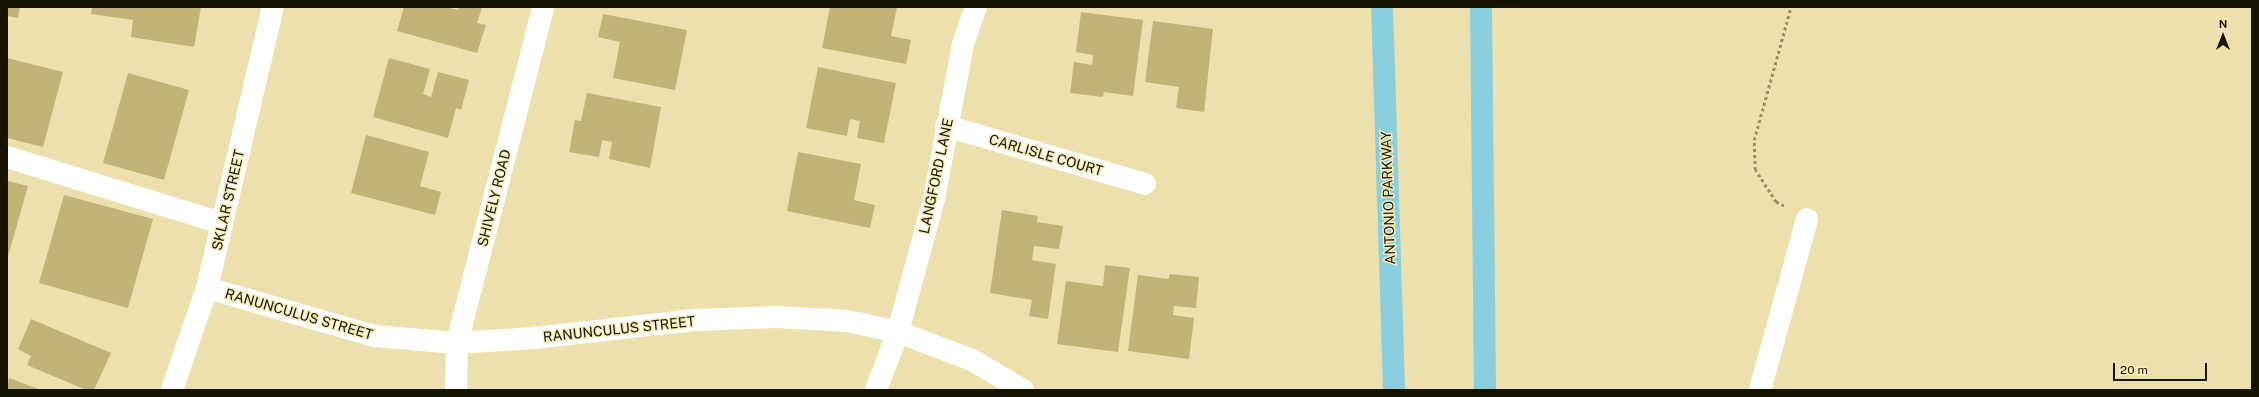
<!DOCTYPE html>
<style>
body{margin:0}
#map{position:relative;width:2259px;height:397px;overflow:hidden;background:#ece0ac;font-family:"Public Sans",sans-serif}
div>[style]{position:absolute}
.building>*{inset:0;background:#c0b377}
.path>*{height:2.5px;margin-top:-1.25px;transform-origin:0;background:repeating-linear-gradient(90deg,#978e68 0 3px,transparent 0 6px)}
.minor>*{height:22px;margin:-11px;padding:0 11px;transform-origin:11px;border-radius:11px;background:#fff}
.major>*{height:22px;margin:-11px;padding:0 11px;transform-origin:11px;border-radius:11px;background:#89cfe0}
span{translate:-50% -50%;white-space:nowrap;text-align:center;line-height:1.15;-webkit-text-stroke:3px #f9eeb9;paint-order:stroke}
.street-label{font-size:14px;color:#161201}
.frame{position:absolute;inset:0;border:8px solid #161201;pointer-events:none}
.north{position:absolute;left:2203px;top:16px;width:40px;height:40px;-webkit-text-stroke:3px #f9eeb9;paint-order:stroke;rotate:0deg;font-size:11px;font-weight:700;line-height:16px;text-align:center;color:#161201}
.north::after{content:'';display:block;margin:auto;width:14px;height:18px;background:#161201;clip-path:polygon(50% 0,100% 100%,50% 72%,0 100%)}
.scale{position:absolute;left:2113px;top:363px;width:94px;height:18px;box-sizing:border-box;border:2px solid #161201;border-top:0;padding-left:5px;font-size:12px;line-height:14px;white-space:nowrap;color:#161201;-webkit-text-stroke:3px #f9eeb9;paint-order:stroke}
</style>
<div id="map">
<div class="building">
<i style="clip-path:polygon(7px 7px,20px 7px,18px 18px,7px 16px)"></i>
<i style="clip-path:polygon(92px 7px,201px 7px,194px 47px,131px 37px,133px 20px,91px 14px)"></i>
<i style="clip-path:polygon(404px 7px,446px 7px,458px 10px,459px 7px,482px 7px,477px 23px,486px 25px,477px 53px,397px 31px)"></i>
<i style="clip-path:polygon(830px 7px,897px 7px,891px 36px,911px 40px,906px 64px,822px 48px)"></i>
<i style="clip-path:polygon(1081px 12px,1143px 20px,1133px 96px,1104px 92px,1103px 97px,1070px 93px,1074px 62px,1092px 65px,1093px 55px,1076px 52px)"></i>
<i style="clip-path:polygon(603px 14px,687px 30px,675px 90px,613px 78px,620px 42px,598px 37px)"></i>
<i style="clip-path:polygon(1153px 21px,1213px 29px,1204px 112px,1176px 108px,1179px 87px,1145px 82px)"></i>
<i style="clip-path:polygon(7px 58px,63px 72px,43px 147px,7px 138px)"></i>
<i style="clip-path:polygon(389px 58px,430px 69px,423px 94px,431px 97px,438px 72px,469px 80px,461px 110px,456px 108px,448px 138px,373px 117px)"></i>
<i style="clip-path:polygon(818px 67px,896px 83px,884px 143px,857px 138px,860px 121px,850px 119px,847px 136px,806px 128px)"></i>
<i style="clip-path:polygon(128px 73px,189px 90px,164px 180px,103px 163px)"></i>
<i style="clip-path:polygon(587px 93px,661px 107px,650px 168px,609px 159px,612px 142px,602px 140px,599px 157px,569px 152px,575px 120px,581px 121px)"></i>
<i style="clip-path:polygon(366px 135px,429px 152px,420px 186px,441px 192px,435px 215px,351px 193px)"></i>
<i style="clip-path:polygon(798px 152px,861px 164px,854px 200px,875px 205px,870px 228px,787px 211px)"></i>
<i style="clip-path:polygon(7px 181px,28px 186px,7px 260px)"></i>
<i style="clip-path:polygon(64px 195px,153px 219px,128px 308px,39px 283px)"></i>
<i style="clip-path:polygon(1002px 210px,1038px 216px,1037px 222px,1063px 226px,1059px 249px,1034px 246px,1032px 260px,1056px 264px,1048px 319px,1029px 316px,1032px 300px,990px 293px)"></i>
<i style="clip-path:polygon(1105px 265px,1130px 268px,1118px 352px,1057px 344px,1066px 281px,1103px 286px)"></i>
<i style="clip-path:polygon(1170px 274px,1199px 277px,1196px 308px,1174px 306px,1173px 315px,1194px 318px,1189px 359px,1128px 351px,1138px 275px,1169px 279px)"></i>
<i style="clip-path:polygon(31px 319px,111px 353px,94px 390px,86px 390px,27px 365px,31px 356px,18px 349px)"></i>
<i style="clip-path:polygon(9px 378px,41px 390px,7px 390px)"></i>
</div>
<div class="path">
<i style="left:1784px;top:206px;width:9px;rotate:-153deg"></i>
<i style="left:1776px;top:202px;width:38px;rotate:-123deg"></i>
<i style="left:1755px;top:170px;width:30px;rotate:-92deg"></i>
<i style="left:1754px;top:140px;width:138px;rotate:-74.5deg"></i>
</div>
<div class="minor">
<i style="left:946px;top:126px;width:207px;rotate:16.2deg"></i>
<i style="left:7px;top:157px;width:225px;rotate:17.1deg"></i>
<i style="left:207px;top:288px;width:174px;rotate:16deg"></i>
<i style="left:374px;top:336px;width:83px;rotate:4.8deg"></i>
<i style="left:457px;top:343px;width:77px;rotate:-3.7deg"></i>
<i style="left:534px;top:338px;width:162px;rotate:-6.4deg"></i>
<i style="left:695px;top:320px;width:82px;rotate:-2.1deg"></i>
<i style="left:777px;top:317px;width:71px;rotate:3.2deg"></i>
<i style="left:848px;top:321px;width:51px;rotate:12.4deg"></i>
<i style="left:898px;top:332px;width:79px;rotate:20.7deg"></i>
<i style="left:972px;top:360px;width:59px;rotate:30.5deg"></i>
<i style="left:172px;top:390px;width:108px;rotate:-71.1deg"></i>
<i style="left:207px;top:288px;width:289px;rotate:-76.8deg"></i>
<i style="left:456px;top:390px;width:47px;rotate:-88.8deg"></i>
<i style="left:457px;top:343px;width:347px;rotate:-75.6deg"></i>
<i style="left:876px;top:390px;width:62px;rotate:-69.2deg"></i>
<i style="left:898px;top:332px;width:138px;rotate:-74.9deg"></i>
<i style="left:934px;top:199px;width:158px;rotate:-79.4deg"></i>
<i style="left:963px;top:44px;width:39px;rotate:-71deg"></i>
<i style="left:1760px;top:390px;width:177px;rotate:-74.6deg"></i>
</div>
<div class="major">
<i style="left:1382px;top:7px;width:383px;rotate:88.2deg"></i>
<i style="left:1481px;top:7px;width:383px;rotate:89.4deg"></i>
</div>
<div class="street-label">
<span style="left:1046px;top:155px;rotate:16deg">CARLISLE COURT</span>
<span style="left:936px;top:176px;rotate:-78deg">LANGFORD LANE</span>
<span style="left:494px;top:198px;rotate:-76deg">SHIVELY ROAD</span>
<span style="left:1388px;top:198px;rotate:-92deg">ANTONIO PARKWAY</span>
<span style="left:228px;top:200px;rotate:-77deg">SKLAR STREET</span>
<span style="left:299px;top:314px;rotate:16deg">RANUNCULUS STREET</span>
<span style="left:619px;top:329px;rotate:-6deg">RANUNCULUS STREET</span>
</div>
<div class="frame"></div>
<div class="north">N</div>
<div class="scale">20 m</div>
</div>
